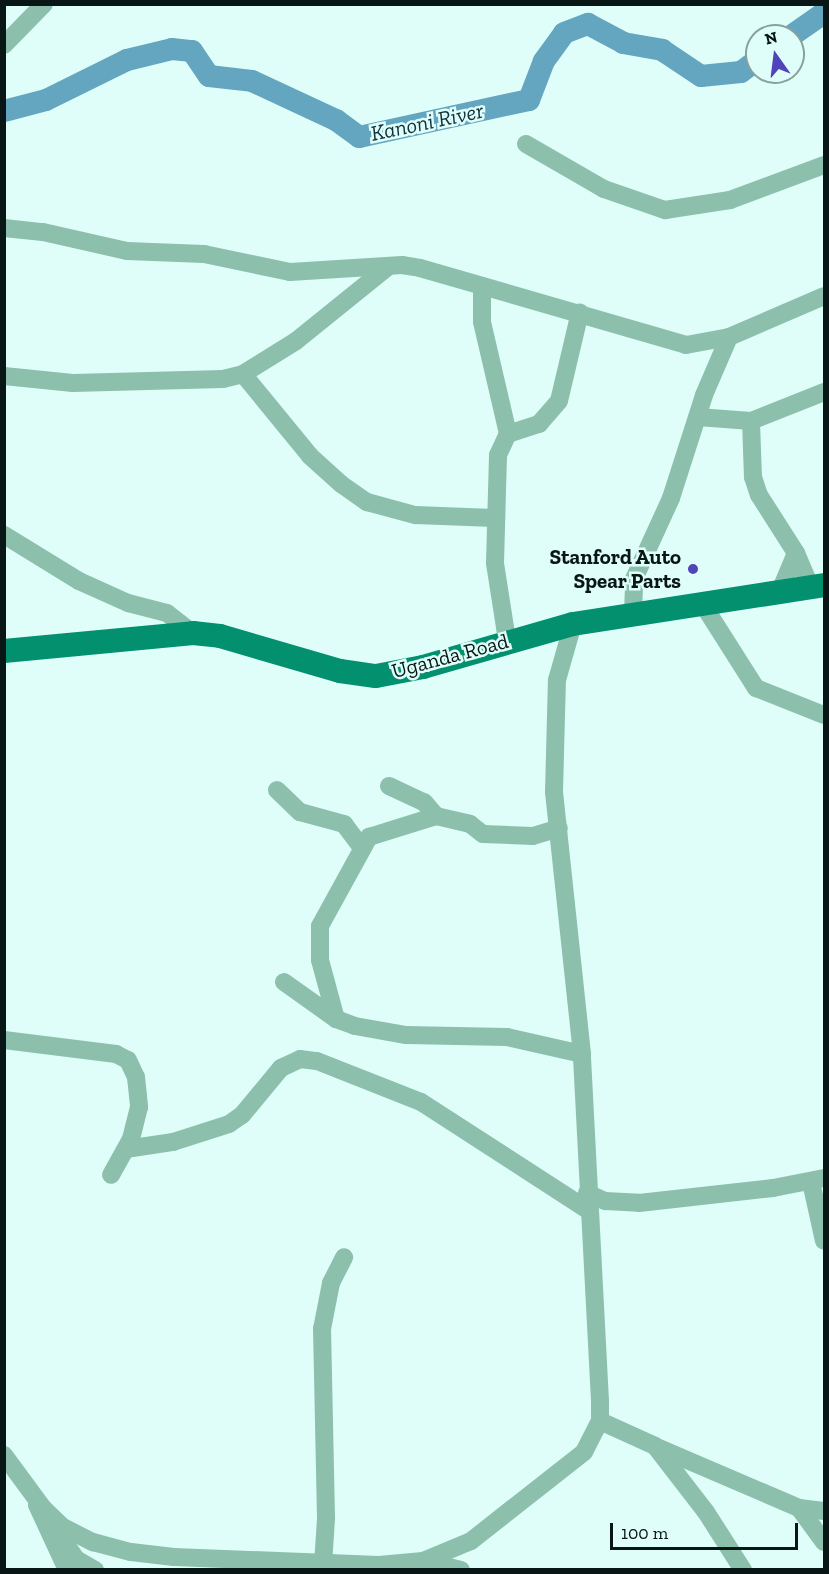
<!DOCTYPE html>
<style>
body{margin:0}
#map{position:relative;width:829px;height:1574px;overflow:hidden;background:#dffefa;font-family:"Zilla Slab",serif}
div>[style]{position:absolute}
.river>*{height:22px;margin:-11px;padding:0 11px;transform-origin:11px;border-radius:11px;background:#64a5bf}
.minor>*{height:18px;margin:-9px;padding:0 9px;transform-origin:9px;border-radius:9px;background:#8cc0ac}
.major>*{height:24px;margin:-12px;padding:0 12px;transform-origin:12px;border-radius:12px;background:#02906f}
.dots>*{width:16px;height:16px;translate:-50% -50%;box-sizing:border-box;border:3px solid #dffefa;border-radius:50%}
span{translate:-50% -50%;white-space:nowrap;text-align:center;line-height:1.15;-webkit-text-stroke:5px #dffefa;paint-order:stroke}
.poi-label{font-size:21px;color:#081615;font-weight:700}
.right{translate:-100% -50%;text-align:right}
.street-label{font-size:21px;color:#081615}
.water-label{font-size:22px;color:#10303c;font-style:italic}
.frame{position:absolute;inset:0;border:6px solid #081615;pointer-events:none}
.north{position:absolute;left:745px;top:24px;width:60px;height:60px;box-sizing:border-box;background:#dffefa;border:2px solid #89a19e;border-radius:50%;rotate:346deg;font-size:16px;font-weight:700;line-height:24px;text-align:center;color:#081615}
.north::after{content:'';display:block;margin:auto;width:21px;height:27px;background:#5044bb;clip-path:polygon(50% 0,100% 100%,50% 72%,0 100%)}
.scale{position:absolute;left:610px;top:1523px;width:188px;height:27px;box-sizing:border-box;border:3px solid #081615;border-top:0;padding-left:8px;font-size:18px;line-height:21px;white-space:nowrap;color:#081615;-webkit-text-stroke:4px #dffefa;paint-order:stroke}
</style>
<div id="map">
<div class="river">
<i style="left:791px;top:36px;width:40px;rotate:-34.9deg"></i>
<i style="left:4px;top:111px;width:43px;rotate:-14.7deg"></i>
<i style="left:46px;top:100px;width:90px;rotate:-26.3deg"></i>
<i style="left:127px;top:60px;width:46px;rotate:-13.7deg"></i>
<i style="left:172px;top:49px;width:20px;rotate:6deg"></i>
<i style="left:192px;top:51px;width:30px;rotate:56deg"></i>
<i style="left:209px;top:76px;width:43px;rotate:6.6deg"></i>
<i style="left:252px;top:81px;width:93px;rotate:24.9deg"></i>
<i style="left:336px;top:120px;width:29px;rotate:36deg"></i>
<i style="left:359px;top:137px;width:174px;rotate:-12.3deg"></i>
<i style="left:529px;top:100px;width:42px;rotate:-69deg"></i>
<i style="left:544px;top:61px;width:34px;rotate:-54deg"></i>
<i style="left:564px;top:33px;width:26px;rotate:-21deg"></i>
<i style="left:588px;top:24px;width:40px;rotate:28deg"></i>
<i style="left:623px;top:43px;width:40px;rotate:10deg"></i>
<i style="left:662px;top:50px;width:47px;rotate:33.7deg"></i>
<i style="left:701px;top:76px;width:40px;rotate:-5.7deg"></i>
<i style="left:741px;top:72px;width:20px;rotate:-37deg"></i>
</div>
<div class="minor">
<i style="left:4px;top:45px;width:57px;rotate:-45.7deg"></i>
<i style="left:526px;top:144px;width:90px;rotate:30deg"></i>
<i style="left:604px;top:189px;width:65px;rotate:19deg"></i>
<i style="left:665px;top:210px;width:66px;rotate:-8.7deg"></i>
<i style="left:730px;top:200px;width:100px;rotate:-20.4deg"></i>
<i style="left:4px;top:228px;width:39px;rotate:6deg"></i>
<i style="left:43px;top:232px;width:86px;rotate:12.7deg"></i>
<i style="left:127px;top:251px;width:77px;rotate:2.2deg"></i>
<i style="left:204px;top:254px;width:88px;rotate:11.8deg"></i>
<i style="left:290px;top:272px;width:112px;rotate:-3.6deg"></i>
<i style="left:402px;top:265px;width:18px;rotate:9deg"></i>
<i style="left:420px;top:268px;width:277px;rotate:16.1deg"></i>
<i style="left:686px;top:345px;width:44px;rotate:-10.5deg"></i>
<i style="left:729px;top:337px;width:103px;rotate:-23.3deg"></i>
<i style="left:482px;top:286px;width:36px;rotate:90deg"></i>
<i style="left:482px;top:322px;width:115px;rotate:76.9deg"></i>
<i style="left:243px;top:374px;width:106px;rotate:50.7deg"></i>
<i style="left:310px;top:456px;width:42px;rotate:42.1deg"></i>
<i style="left:341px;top:484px;width:32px;rotate:35deg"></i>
<i style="left:367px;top:502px;width:50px;rotate:15.2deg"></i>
<i style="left:415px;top:515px;width:79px;rotate:2.2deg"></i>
<i style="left:4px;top:376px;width:69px;rotate:5.8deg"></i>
<i style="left:73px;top:383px;width:150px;rotate:-1.5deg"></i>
<i style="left:223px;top:379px;width:21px;rotate:-14deg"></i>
<i style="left:243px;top:374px;width:62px;rotate:-31.9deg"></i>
<i style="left:296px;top:341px;width:119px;rotate:-38.9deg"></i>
<i style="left:698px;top:417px;width:53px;rotate:4.3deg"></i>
<i style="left:751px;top:421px;width:56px;rotate:88deg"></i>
<i style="left:753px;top:477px;width:19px;rotate:72deg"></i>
<i style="left:759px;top:495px;width:69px;rotate:57.5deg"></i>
<i style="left:796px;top:553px;width:36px;rotate:67deg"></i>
<i style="left:751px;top:421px;width:79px;rotate:-21.7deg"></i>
<i style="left:4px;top:535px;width:88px;rotate:31.5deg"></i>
<i style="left:79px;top:581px;width:54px;rotate:24.2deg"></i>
<i style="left:128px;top:603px;width:40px;rotate:14.4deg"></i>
<i style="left:167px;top:613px;width:33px;rotate:38deg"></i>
<i style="left:780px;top:591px;width:41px;rotate:-67.2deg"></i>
<i style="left:702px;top:603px;width:101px;rotate:57.6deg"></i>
<i style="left:756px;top:688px;width:73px;rotate:21.7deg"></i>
<i style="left:633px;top:614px;width:35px;rotate:-88deg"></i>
<i style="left:634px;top:579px;width:89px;rotate:-65.4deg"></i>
<i style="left:671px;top:498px;width:108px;rotate:-72.2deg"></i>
<i style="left:704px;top:395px;width:63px;rotate:-66.7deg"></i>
<i style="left:507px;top:640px;width:78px;rotate:-98.9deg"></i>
<i style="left:495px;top:563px;width:108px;rotate:-88.4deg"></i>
<i style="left:498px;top:455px;width:23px;rotate:-65deg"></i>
<i style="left:508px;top:434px;width:33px;rotate:-18deg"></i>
<i style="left:539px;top:424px;width:30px;rotate:-49deg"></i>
<i style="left:559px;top:401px;width:91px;rotate:-76.7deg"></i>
<i style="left:389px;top:786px;width:38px;rotate:25deg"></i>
<i style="left:424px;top:802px;width:18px;rotate:49deg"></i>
<i style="left:277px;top:790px;width:32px;rotate:44deg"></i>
<i style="left:300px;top:812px;width:46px;rotate:15.3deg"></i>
<i style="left:344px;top:824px;width:30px;rotate:53deg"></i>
<i style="left:284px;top:982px;width:64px;rotate:35.4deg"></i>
<i style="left:336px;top:1019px;width:20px;rotate:20deg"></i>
<i style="left:355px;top:1026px;width:52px;rotate:10deg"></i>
<i style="left:406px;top:1035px;width:101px;rotate:1.1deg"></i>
<i style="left:507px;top:1037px;width:77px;rotate:12.8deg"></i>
<i style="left:336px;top:1019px;width:61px;rotate:-105.2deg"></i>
<i style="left:320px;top:960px;width:34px;rotate:-90deg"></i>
<i style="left:320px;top:926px;width:102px;rotate:-61.2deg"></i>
<i style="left:369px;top:837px;width:70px;rotate:-17.4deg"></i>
<i style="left:436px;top:816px;width:35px;rotate:13deg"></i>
<i style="left:470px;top:824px;width:16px;rotate:38deg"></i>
<i style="left:483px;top:834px;width:50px;rotate:2.3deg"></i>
<i style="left:533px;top:836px;width:27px;rotate:-17deg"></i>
<i style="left:4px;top:1040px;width:113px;rotate:7.1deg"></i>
<i style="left:116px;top:1054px;width:13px;rotate:27deg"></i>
<i style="left:128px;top:1060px;width:19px;rotate:65deg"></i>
<i style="left:136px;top:1077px;width:30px;rotate:84deg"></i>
<i style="left:139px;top:1107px;width:33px;rotate:104deg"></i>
<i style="left:131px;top:1139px;width:41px;rotate:119.1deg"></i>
<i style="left:126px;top:1149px;width:48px;rotate:-8.5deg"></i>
<i style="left:173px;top:1142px;width:59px;rotate:-17.8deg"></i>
<i style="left:229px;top:1124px;width:16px;rotate:-35deg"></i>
<i style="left:242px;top:1115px;width:61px;rotate:-50.3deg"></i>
<i style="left:281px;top:1068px;width:21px;rotate:-25deg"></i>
<i style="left:300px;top:1059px;width:17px;rotate:7deg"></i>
<i style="left:317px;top:1061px;width:112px;rotate:21.5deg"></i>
<i style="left:421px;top:1102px;width:199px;rotate:32.9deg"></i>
<i style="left:811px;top:1182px;width:60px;rotate:77.6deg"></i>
<i style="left:587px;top:1193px;width:20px;rotate:24deg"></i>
<i style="left:605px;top:1201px;width:34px;rotate:3deg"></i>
<i style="left:639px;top:1203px;width:135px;rotate:-6.4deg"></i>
<i style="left:773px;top:1188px;width:52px;rotate:-11.1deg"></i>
<i style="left:600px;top:1421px;width:60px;rotate:24.4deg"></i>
<i style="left:655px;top:1446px;width:83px;rotate:52.3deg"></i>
<i style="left:706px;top:1512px;width:69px;rotate:57.5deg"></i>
<i style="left:659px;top:1448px;width:152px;rotate:23.2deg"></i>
<i style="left:799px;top:1508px;width:25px;rotate:7deg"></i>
<i style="left:4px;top:1455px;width:66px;rotate:53.7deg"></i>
<i style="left:43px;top:1508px;width:28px;rotate:44deg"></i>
<i style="left:63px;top:1527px;width:34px;rotate:27deg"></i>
<i style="left:93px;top:1542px;width:39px;rotate:15deg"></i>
<i style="left:131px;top:1552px;width:43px;rotate:6.6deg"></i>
<i style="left:174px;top:1557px;width:205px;rotate:2.2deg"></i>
<i style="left:379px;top:1565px;width:44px;rotate:-5.2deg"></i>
<i style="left:423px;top:1561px;width:52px;rotate:-22.6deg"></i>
<i style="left:471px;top:1541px;width:144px;rotate:-38.2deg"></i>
<i style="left:584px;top:1452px;width:35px;rotate:-63deg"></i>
<i style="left:600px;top:1421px;width:20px;rotate:-90deg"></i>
<i style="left:600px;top:1401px;width:347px;rotate:-93deg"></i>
<i style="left:582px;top:1054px;width:263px;rotate:-96.1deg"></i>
<i style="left:554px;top:792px;width:112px;rotate:-88.5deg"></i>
<i style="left:557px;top:680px;width:58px;rotate:-74.1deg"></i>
<i style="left:37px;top:1505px;width:72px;rotate:65.2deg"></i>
<i style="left:799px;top:1508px;width:42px;rotate:53.7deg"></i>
<i style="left:63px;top:1529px;width:17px;rotate:77deg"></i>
<i style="left:67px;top:1546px;width:16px;rotate:55deg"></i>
<i style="left:76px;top:1559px;width:22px;rotate:30deg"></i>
<i style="left:425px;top:1561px;width:37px;rotate:14deg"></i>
<i style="left:323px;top:1565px;width:47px;rotate:-86.3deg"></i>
<i style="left:326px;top:1518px;width:189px;rotate:-91.2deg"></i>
<i style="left:322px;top:1329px;width:47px;rotate:-78.9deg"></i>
<i style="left:331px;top:1283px;width:29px;rotate:-63deg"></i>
</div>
<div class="major">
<i style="left:4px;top:651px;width:190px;rotate:-5.4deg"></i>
<i style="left:193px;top:633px;width:27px;rotate:6deg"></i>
<i style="left:220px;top:636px;width:125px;rotate:16.3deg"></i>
<i style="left:340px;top:671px;width:36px;rotate:8deg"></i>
<i style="left:376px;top:676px;width:48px;rotate:-10.8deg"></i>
<i style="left:423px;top:667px;width:156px;rotate:-16deg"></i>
<i style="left:573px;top:624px;width:254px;rotate:-8.8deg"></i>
</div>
<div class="dots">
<i style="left:693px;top:569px;background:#5044bb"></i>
</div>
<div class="poi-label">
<span class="right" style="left:681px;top:569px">Stanford Auto<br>Spear Parts</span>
</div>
<div class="street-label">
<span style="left:450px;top:656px;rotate:-15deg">Uganda Road</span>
</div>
<div class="water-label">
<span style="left:427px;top:122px;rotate:-12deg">Kanoni River</span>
</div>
<div class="frame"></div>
<div class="north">N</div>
<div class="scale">100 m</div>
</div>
